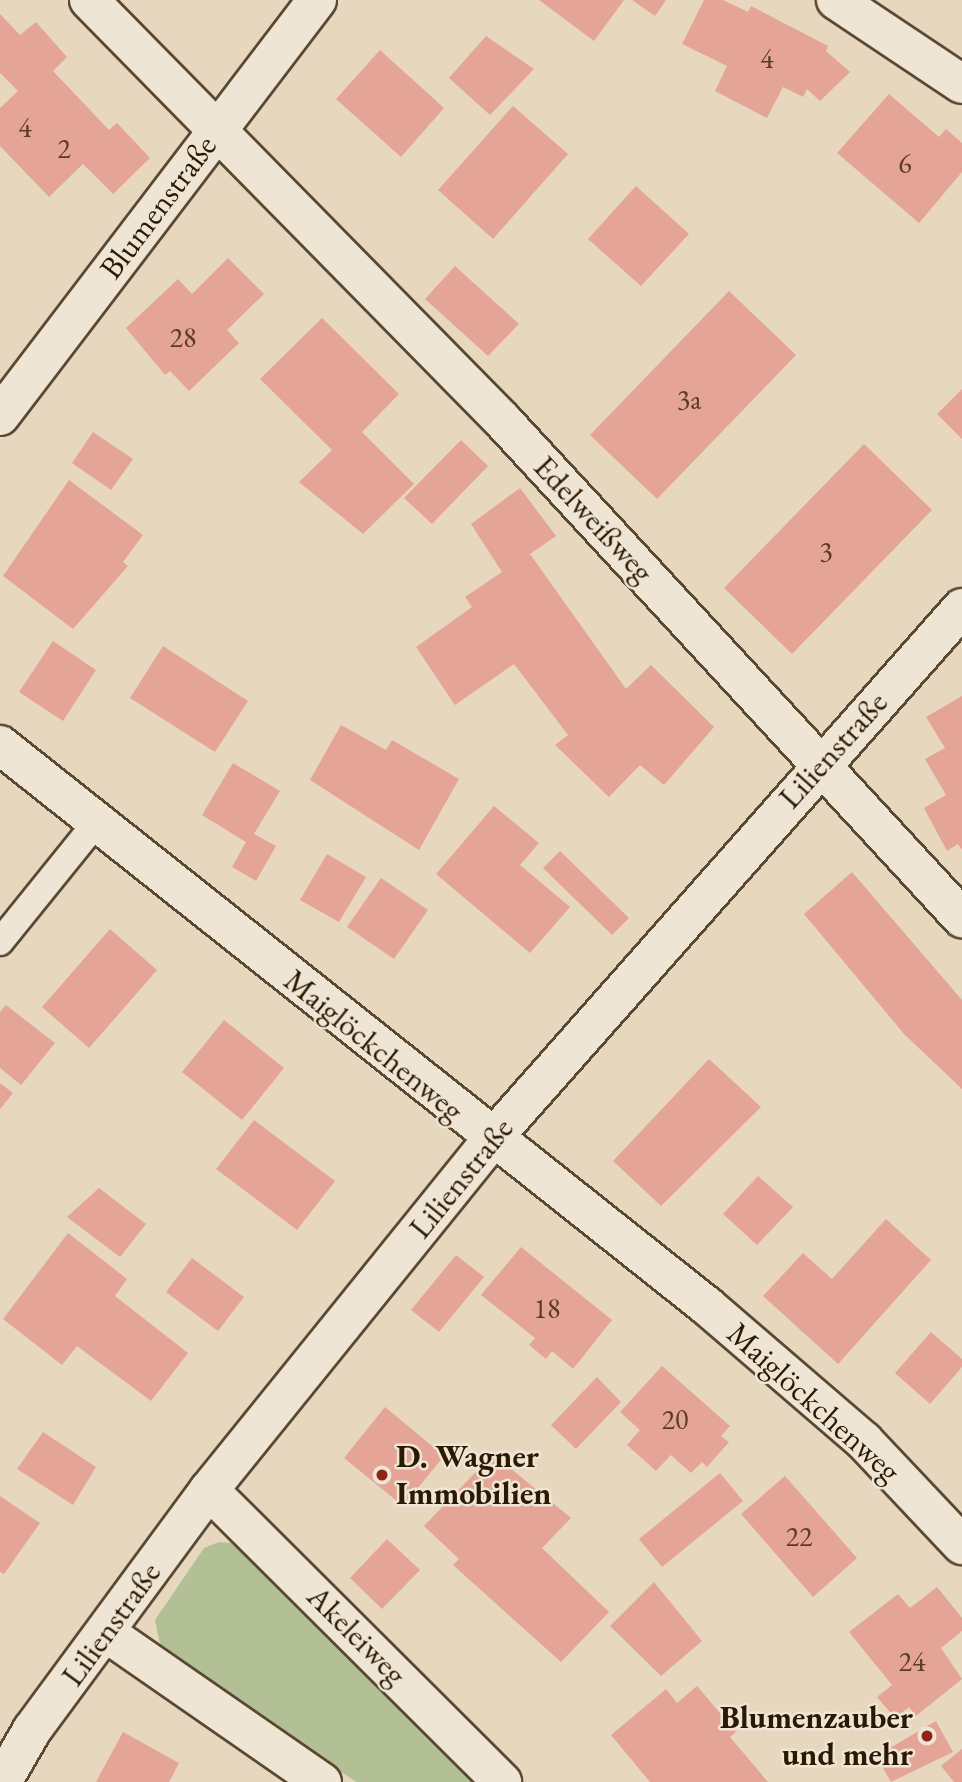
<!DOCTYPE html>
<meta charset="utf-8">
<style>
body{margin:0}
#map{position:relative;width:962px;height:1782px;overflow:hidden;background:#e7d7bf;font-family:"EB Garamond",serif}
div>[style]{position:absolute}
.green>*{inset:0;background:#b3bf94}
.building>*{inset:0;background:#e5a596}
.roads{filter:drop-shadow(2px 0 #5a4831) drop-shadow(-2px 0 #5a4831) drop-shadow(0 2px #5a4831) drop-shadow(0 -2px #5a4831)}
.lane>*{height:26px;margin:-13px;padding:0 13px;transform-origin:13px;border-radius:13px;background:#efe5d5}
.street>*{height:38px;margin:-19px;padding:0 19px;transform-origin:19px;border-radius:19px;background:#efe5d5}
.dots>*{width:19px;height:19px;translate:-50% -50%;box-sizing:border-box;border:4px solid #efe5d5;border-radius:50%}
span{translate:-50% -50%;white-space:nowrap;text-align:center;line-height:1.15;-webkit-text-stroke:5px #efe5d5;paint-order:stroke}
.number-label{font-size:28px;color:#5a3c27}
.number-label span{-webkit-text-stroke-width:0}
.street-label{font-size:32px;color:#2b1902}
.poi-label{font-size:32px;color:#2b1902;font-weight:700}
.left{translate:0 -50%;text-align:left}
.right{translate:-100% -50%;text-align:right}
</style>
<div id="map">
<div class="green">
<i style="clip-path:polygon(219px 1542px,231px 1543px,320px 1622px,479px 1782px,356px 1782px,161px 1649px,155px 1620px,204px 1548px)"></i>
</div>
<div class="building">
<i style="clip-path:polygon(539px 0,624px 0,594px 41px)"></i>
<i style="clip-path:polygon(632px 0,666px 0,655px 16px)"></i>
<i style="clip-path:polygon(704px 0,723px 0,748px 12px,751px 6px,828px 46px,826px 51px,850px 72px,820px 101px,807px 89px,803px 97px,783px 87px,767px 118px,715px 91px,727px 66px,682px 44px)"></i>
<i style="clip-path:polygon(0 14px,20px 35px,36px 22px,67px 57px,53px 71px,109px 130px,117px 123px,150px 158px,113px 194px,83px 164px,49px 197px,0 146px,0 108px,18px 91px,0 73px)"></i>
<i style="clip-path:polygon(486px 36px,534px 69px,490px 115px,449px 78px)"></i>
<i style="clip-path:polygon(380px 50px,444px 108px,401px 157px,336px 99px)"></i>
<i style="clip-path:polygon(889px 94px,939px 137px,946px 129px,962px 143px,962px 172px,919px 223px,837px 153px)"></i>
<i style="clip-path:polygon(513px 106px,568px 154px,493px 239px,438px 190px)"></i>
<i style="clip-path:polygon(636px 186px,689px 234px,641px 286px,588px 239px)"></i>
<i style="clip-path:polygon(228px 258px,264px 294px,227px 330px,239px 343px,189px 391px,170px 371px,165px 375px,126px 328px,178px 279px,192px 294px)"></i>
<i style="clip-path:polygon(455px 266px,519px 324px,488px 356px,425px 299px)"></i>
<i style="clip-path:polygon(729px 291px,796px 355px,657px 499px,590px 435px)"></i>
<i style="clip-path:polygon(322px 318px,399px 394px,362px 432px,414px 484px,363px 534px,299px 482px,332px 450px,260px 379px)"></i>
<i style="clip-path:polygon(962px 389px,962px 439px,937px 414px)"></i>
<i style="clip-path:polygon(93px 432px,133px 459px,111px 490px,72px 463px)"></i>
<i style="clip-path:polygon(461px 440px,488px 466px,432px 524px,404px 498px)"></i>
<i style="clip-path:polygon(864px 444px,932px 510px,792px 654px,724px 588px)"></i>
<i style="clip-path:polygon(69px 480px,143px 535px,123px 562px,128px 566px,73px 629px,3px 576px)"></i>
<i style="clip-path:polygon(520px 488px,556px 536px,530px 554px,626px 689px,651px 665px,714px 727px,664px 785px,640px 765px,609px 797px,555px 745px,568px 735px,514px 664px,455px 705px,416px 647px,472px 607px,465px 597px,502px 572px,471px 524px)"></i>
<i style="clip-path:polygon(53px 641px,96px 670px,63px 721px,19px 692px)"></i>
<i style="clip-path:polygon(163px 646px,248px 701px,215px 752px,130px 698px)"></i>
<i style="clip-path:polygon(962px 696px,962px 850px,958px 844px,947px 851px,924px 808px,946px 795px,925px 759px,945px 748px,926px 717px)"></i>
<i style="clip-path:polygon(341px 725px,386px 750px,392px 740px,459px 779px,419px 850px,310px 780px)"></i>
<i style="clip-path:polygon(233px 763px,280px 791px,254px 834px,276px 846px,256px 881px,232px 867px,246px 842px,202px 815px)"></i>
<i style="clip-path:polygon(494px 806px,539px 843px,520px 865px,570px 907px,530px 953px,436px 874px)"></i>
<i style="clip-path:polygon(560px 851px,629px 918px,612px 935px,543px 868px)"></i>
<i style="clip-path:polygon(327px 854px,366px 877px,339px 922px,300px 900px)"></i>
<i style="clip-path:polygon(852px 872px,962px 1000px,962px 1089px,904px 1034px,804px 914px)"></i>
<i style="clip-path:polygon(381px 878px,428px 910px,394px 959px,347px 927px)"></i>
<i style="clip-path:polygon(110px 929px,157px 970px,89px 1048px,42px 1007px)"></i>
<i style="clip-path:polygon(6px 1005px,55px 1043px,21px 1085px,0 1068px,0 1012px)"></i>
<i style="clip-path:polygon(224px 1020px,284px 1068px,242px 1120px,182px 1072px)"></i>
<i style="clip-path:polygon(709px 1059px,761px 1107px,661px 1206px,613px 1161px)"></i>
<i style="clip-path:polygon(0 1083px,13px 1093px,0 1109px)"></i>
<i style="clip-path:polygon(254px 1120px,335px 1181px,297px 1230px,216px 1169px)"></i>
<i style="clip-path:polygon(758px 1176px,793px 1207px,757px 1245px,723px 1214px)"></i>
<i style="clip-path:polygon(99px 1188px,146px 1224px,120px 1257px,67px 1217px)"></i>
<i style="clip-path:polygon(886px 1219px,931px 1260px,838px 1364px,763px 1296px,803px 1253px,832px 1279px)"></i>
<i style="clip-path:polygon(68px 1233px,127px 1279px,115px 1296px,188px 1353px,151px 1401px,77px 1346px,62px 1365px,3px 1319px)"></i>
<i style="clip-path:polygon(521px 1247px,612px 1320px,573px 1369px,552px 1351px,546px 1359px,529px 1345px,535px 1338px,481px 1295px)"></i>
<i style="clip-path:polygon(456px 1255px,484px 1277px,439px 1332px,411px 1310px)"></i>
<i style="clip-path:polygon(192px 1258px,244px 1297px,218px 1331px,166px 1292px)"></i>
<i style="clip-path:polygon(931px 1332px,962px 1359px,962px 1367px,930px 1404px,895px 1373px)"></i>
<i style="clip-path:polygon(662px 1366px,730px 1426px,721px 1436px,729px 1442px,707px 1467px,702px 1462px,691px 1473px,671px 1455px,656px 1471px,627px 1445px,640px 1430px,620px 1412px)"></i>
<i style="clip-path:polygon(597px 1377px,621px 1402px,576px 1449px,551px 1425px)"></i>
<i style="clip-path:polygon(385px 1407px,444px 1456px,403px 1506px,344px 1458px)"></i>
<i style="clip-path:polygon(43px 1432px,96px 1467px,73px 1505px,17px 1469px)"></i>
<i style="clip-path:polygon(493px 1454px,571px 1518px,542px 1548px,609px 1612px,561px 1662px,453px 1565px,459px 1559px,424px 1526px)"></i>
<i style="clip-path:polygon(720px 1473px,743px 1501px,662px 1567px,639px 1539px)"></i>
<i style="clip-path:polygon(785px 1476px,857px 1558px,813px 1597px,741px 1514px)"></i>
<i style="clip-path:polygon(0 1496px,40px 1523px,4px 1574px,0 1572px)"></i>
<i style="clip-path:polygon(387px 1539px,420px 1570px,382px 1609px,350px 1578px)"></i>
<i style="clip-path:polygon(654px 1582px,702px 1641px,661px 1676px,610px 1626px)"></i>
<i style="clip-path:polygon(937px 1587px,962px 1618px,962px 1631px,941px 1648px,962px 1679px,916px 1716px,909px 1707px,895px 1718px,877px 1697px,892px 1685px,849px 1632px,898px 1594px,910px 1608px)"></i>
<i style="clip-path:polygon(697px 1686px,736px 1732px,730px 1737px,768px 1782px,650px 1782px,611px 1735px,666px 1689px,677px 1703px)"></i>
<i style="clip-path:polygon(936px 1721px,953px 1752px,891px 1782px,876px 1756px)"></i>
<i style="clip-path:polygon(123px 1732px,179px 1763px,169px 1782px,96px 1782px)"></i>
<i style="clip-path:polygon(962px 1749px,962px 1782px,954px 1782px,941px 1766px)"></i>
</div>
<div class="roads">
<div class="lane">
<i style="left:0;top:942px;width:154px;rotate:-51.1deg"></i>
</div>
<div class="street">
<i style="left:89px;top:0;width:590px;rotate:45.48deg"></i>
<i style="left:503px;top:421px;width:677px;rotate:47.28deg"></i>
<i style="left:836px;top:0;width:151px;rotate:33.7deg"></i>
<i style="left:0;top:416px;width:523px;rotate:-52.69deg"></i>
<i style="left:0;top:745px;width:903px;rotate:38.43deg"></i>
<i style="left:707px;top:1306px;width:207px;rotate:40.7deg"></i>
<i style="left:864px;top:1441px;width:143px;rotate:46.7deg"></i>
<i style="left:209px;top:1490px;width:414px;rotate:44.9deg"></i>
<i style="left:105px;top:1632px;width:264px;rotate:34.7deg"></i>
<i style="left:2px;top:1782px;width:60px;rotate:-60deg"></i>
<i style="left:32px;top:1730px;width:298px;rotate:-53.6deg"></i>
<i style="left:209px;top:1490px;width:451px;rotate:-51.1deg"></i>
<i style="left:492px;top:1139px;width:709px;rotate:-48.49deg"></i>
</div>
</div>
<div class="dots">
<i style="left:382px;top:1475px;background:#8f2418"></i>
<i style="left:927px;top:1736px;background:#8f2418"></i>
</div>
<div class="number-label">
<span style="left:767px;top:58px">4</span>
<span style="left:25px;top:127px">4</span>
<span style="left:64px;top:148px">2</span>
<span style="left:905px;top:163px">6</span>
<span style="left:183px;top:337px">28</span>
<span style="left:689px;top:399px">3a</span>
<span style="left:826px;top:551px">3</span>
<span style="left:547px;top:1308px">18</span>
<span style="left:675px;top:1419px">20</span>
<span style="left:799px;top:1536px">22</span>
<span style="left:912px;top:1661px">24</span>
</div>
<div class="street-label">
<span style="left:158px;top:207px;rotate:-53deg">Blumenstraße</span>
<span style="left:594px;top:519px;rotate:47deg">Edelweißweg</span>
<span style="left:833px;top:750px;rotate:-48deg">Lilienstraße</span>
<span style="left:374px;top:1045px;rotate:39deg">Maiglöckchenweg</span>
<span style="left:461px;top:1178px;rotate:-51deg">Lilienstraße</span>
<span style="left:814px;top:1402px;rotate:42deg">Maiglöckchenweg</span>
<span style="left:111px;top:1624px;rotate:-54deg">Lilienstraße</span>
<span style="left:357px;top:1635px;rotate:45deg">Akeleiweg</span>
</div>
<div class="poi-label">
<span class="left" style="left:396px;top:1475px">D. Wagner<br>Immobilien</span>
<span class="right" style="left:913px;top:1736px">Blumenzauber<br>und mehr</span>
</div>
</div>
